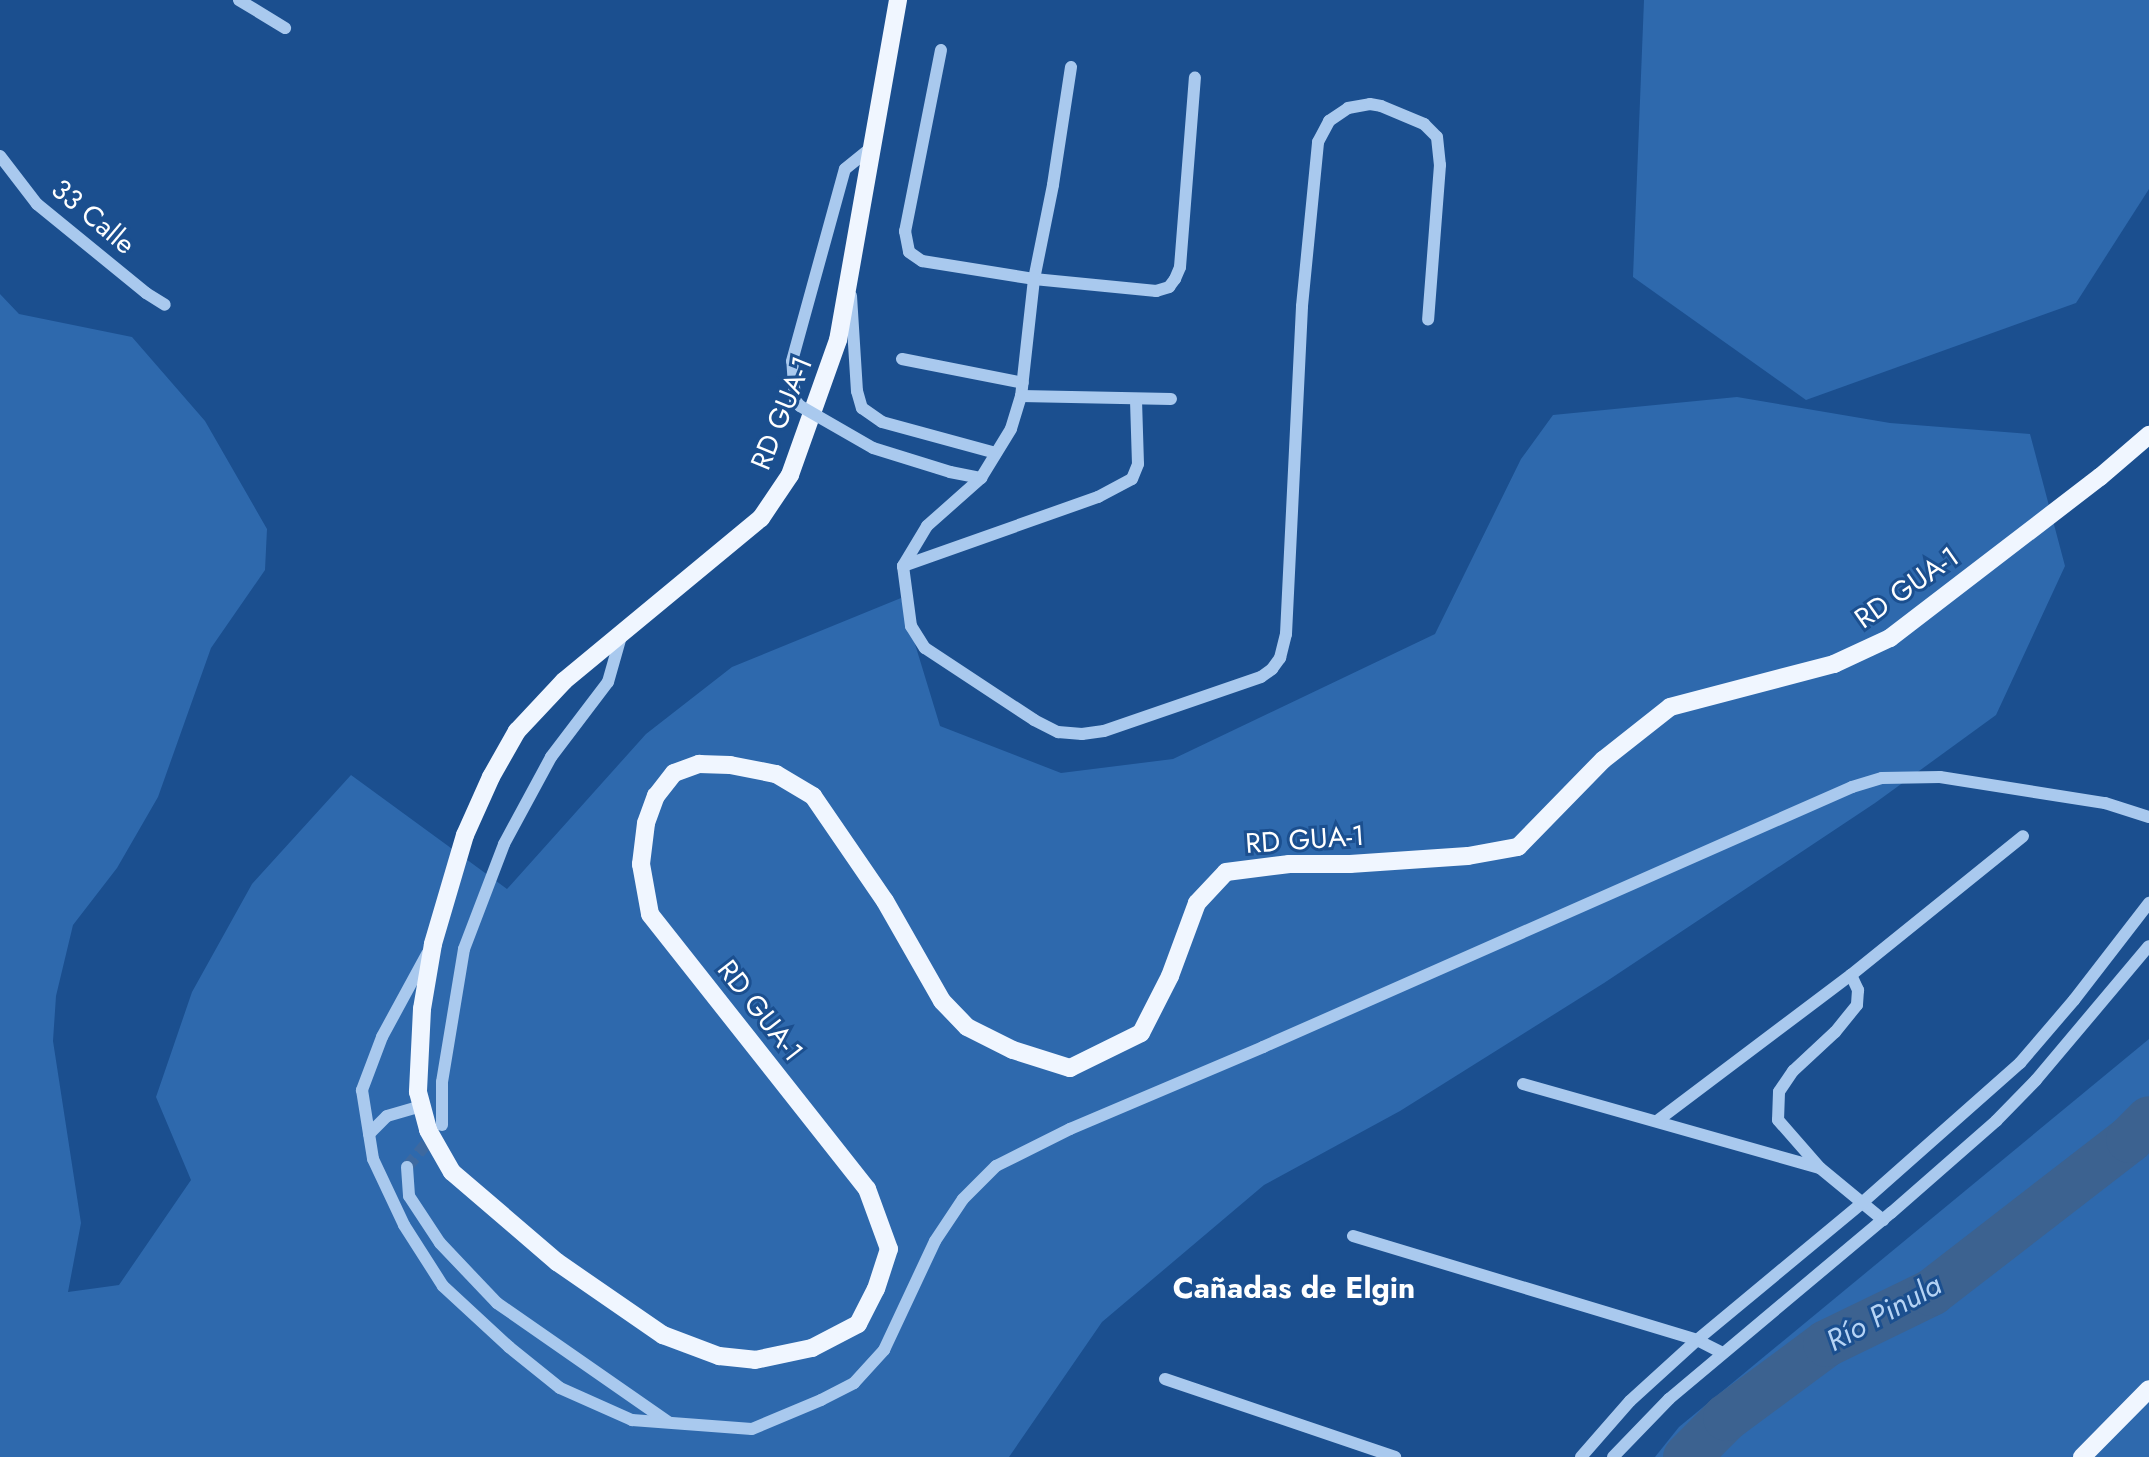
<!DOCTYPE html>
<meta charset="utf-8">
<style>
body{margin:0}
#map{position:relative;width:2149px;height:1457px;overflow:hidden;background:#1b4f8f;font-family:Jost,sans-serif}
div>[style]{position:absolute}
.green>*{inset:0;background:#2e69ad}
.river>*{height:47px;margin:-23.5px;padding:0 23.5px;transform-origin:23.5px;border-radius:23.5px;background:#3c6290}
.minor-tunnel>*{height:12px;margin-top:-6px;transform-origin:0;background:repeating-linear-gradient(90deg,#3d69a0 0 12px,transparent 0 18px)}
.minor>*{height:12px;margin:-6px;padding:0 6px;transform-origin:6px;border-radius:6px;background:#a9c9ee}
.major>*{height:18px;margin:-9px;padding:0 9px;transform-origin:9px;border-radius:9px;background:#f0f6ff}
.minor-bridge>*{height:12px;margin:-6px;padding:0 6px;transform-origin:6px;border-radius:6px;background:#a9c9ee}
span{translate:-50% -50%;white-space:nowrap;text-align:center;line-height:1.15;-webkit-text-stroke:6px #1b4f8f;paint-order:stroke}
.street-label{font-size:28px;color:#fff}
.neighbourhood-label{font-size:30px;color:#fff;font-weight:700}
.water-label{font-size:30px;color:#b5d3f5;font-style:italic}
</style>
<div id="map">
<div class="green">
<i style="clip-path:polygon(1644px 0,2149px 0,2149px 189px,2076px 303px,1806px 400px,1633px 277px)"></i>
<i style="clip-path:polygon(0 294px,19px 314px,132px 337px,205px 421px,267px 529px,265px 570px,211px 648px,158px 797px,117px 868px,73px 925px,56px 996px,53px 1041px,81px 1223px,68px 1292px,119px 1285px,191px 1180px,156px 1097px,192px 992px,252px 884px,351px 775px,507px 889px,646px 734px,732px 667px,901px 598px,940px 726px,1061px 773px,1173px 759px,1435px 634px,1521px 459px,1553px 415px,1737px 397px,1890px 423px,2030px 434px,2065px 566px,1996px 715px,1875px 803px,1604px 983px,1400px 1111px,1264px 1185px,1102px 1322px,1009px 1457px,0 1457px)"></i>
<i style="clip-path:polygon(2149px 1039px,2149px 1457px,1655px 1457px,1679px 1427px)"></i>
</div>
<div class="river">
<i style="left:1686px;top:1457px;width:57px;rotate:-45deg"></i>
<i style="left:1726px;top:1417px;width:124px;rotate:-36.5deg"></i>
<i style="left:1826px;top:1343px;width:117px;rotate:-25.9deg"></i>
<i style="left:1931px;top:1292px;width:250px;rotate:-37.7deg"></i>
<i style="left:2129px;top:1139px;width:28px;rotate:-45deg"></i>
</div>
<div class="minor-tunnel">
<i style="left:407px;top:1167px;width:45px;rotate:-50.4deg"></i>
</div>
<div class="minor">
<i style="left:239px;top:0;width:54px;rotate:31.3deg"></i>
<i style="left:941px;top:50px;width:185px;rotate:101.2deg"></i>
<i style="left:905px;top:231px;width:21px;rotate:79deg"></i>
<i style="left:909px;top:252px;width:16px;rotate:35deg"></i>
<i style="left:922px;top:261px;width:113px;rotate:9.1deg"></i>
<i style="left:1034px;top:279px;width:123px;rotate:5.6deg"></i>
<i style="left:1156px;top:291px;width:14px;rotate:-17deg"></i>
<i style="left:1169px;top:287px;width:10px;rotate:-53deg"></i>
<i style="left:1175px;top:279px;width:13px;rotate:-67deg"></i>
<i style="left:1180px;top:267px;width:190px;rotate:-85.5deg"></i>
<i style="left:1071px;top:67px;width:119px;rotate:98.7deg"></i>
<i style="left:1053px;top:185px;width:96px;rotate:101.4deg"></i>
<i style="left:1034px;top:279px;width:118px;rotate:96.3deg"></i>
<i style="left:1021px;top:396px;width:34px;rotate:107deg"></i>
<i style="left:1011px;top:429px;width:57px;rotate:121.5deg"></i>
<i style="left:981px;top:478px;width:72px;rotate:138.4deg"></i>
<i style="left:927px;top:526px;width:47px;rotate:121deg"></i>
<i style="left:903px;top:566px;width:61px;rotate:82.4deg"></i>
<i style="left:911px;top:626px;width:26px;rotate:58deg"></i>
<i style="left:925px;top:648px;width:131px;rotate:33.4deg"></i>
<i style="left:1034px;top:720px;width:27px;rotate:27deg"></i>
<i style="left:1058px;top:732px;width:24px;rotate:5deg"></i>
<i style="left:1082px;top:734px;width:22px;rotate:-8deg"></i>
<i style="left:1104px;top:731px;width:166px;rotate:-19deg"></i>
<i style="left:1261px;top:677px;width:14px;rotate:-36deg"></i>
<i style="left:1272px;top:669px;width:14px;rotate:-54deg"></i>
<i style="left:1280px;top:658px;width:25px;rotate:-76deg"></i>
<i style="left:1286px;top:634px;width:328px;rotate:-87.2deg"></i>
<i style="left:1302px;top:306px;width:165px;rotate:-84.4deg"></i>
<i style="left:1318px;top:142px;width:24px;rotate:-62deg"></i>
<i style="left:1329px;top:121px;width:23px;rotate:-34deg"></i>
<i style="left:1348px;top:108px;width:22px;rotate:-10deg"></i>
<i style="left:1370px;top:104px;width:11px;rotate:10deg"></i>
<i style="left:1381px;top:106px;width:47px;rotate:22.7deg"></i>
<i style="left:1424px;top:124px;width:18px;rotate:45deg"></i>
<i style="left:1437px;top:137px;width:28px;rotate:84deg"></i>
<i style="left:1440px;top:165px;width:155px;rotate:94.4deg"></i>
<i style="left:0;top:156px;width:61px;rotate:52.4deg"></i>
<i style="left:37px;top:204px;width:141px;rotate:39.2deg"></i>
<i style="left:146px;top:293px;width:22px;rotate:32deg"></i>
<i style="left:851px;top:296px;width:95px;rotate:86.4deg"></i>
<i style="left:857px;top:391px;width:18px;rotate:74deg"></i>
<i style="left:862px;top:408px;width:24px;rotate:35deg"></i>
<i style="left:882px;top:422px;width:118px;rotate:15.2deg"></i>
<i style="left:902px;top:359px;width:123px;rotate:11.2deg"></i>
<i style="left:1021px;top:396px;width:150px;rotate:1.1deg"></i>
<i style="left:800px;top:406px;width:8px;rotate:-130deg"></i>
<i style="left:795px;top:400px;width:39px;rotate:-94deg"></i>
<i style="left:792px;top:361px;width:199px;rotate:-74.6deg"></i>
<i style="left:845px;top:169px;width:33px;rotate:-39deg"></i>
<i style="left:873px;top:448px;width:81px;rotate:17.3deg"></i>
<i style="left:950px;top:472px;width:32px;rotate:11deg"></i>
<i style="left:903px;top:566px;width:207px;rotate:-19.5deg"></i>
<i style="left:1098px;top:497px;width:38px;rotate:-28deg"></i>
<i style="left:1132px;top:479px;width:16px;rotate:-68deg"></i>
<i style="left:1138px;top:464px;width:63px;rotate:-91.8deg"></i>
<i style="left:427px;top:954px;width:94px;rotate:118.5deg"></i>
<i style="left:382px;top:1037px;width:57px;rotate:110.7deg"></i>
<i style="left:362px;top:1090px;width:70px;rotate:80.9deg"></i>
<i style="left:373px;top:1159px;width:73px;rotate:64.8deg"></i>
<i style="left:404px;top:1225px;width:72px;rotate:57.4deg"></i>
<i style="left:443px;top:1286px;width:90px;rotate:42.7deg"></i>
<i style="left:509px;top:1347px;width:65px;rotate:38.8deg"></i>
<i style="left:560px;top:1388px;width:79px;rotate:24deg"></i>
<i style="left:632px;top:1420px;width:120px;rotate:4.3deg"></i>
<i style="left:752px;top:1429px;width:75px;rotate:-22.8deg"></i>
<i style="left:821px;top:1400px;width:37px;rotate:-27deg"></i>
<i style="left:854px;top:1383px;width:45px;rotate:-47.7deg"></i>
<i style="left:884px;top:1350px;width:120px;rotate:-64.9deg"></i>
<i style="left:935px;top:1241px;width:50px;rotate:-56.3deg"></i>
<i style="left:963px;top:1199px;width:47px;rotate:-45deg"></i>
<i style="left:996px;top:1166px;width:83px;rotate:-26.6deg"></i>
<i style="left:1070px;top:1129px;width:210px;rotate:-23deg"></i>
<i style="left:1263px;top:1047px;width:644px;rotate:-23.82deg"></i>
<i style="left:1852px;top:787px;width:31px;rotate:-17deg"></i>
<i style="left:1882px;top:778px;width:58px;rotate:-1deg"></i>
<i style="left:1940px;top:777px;width:167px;rotate:9deg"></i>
<i style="left:2105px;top:803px;width:46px;rotate:17.7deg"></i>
<i style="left:1851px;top:975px;width:17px;rotate:65deg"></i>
<i style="left:1858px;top:990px;width:15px;rotate:94deg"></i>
<i style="left:1857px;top:1005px;width:35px;rotate:129deg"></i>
<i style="left:1835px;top:1032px;width:57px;rotate:137.1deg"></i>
<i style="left:1793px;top:1071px;width:25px;rotate:124deg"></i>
<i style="left:1779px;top:1092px;width:28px;rotate:92deg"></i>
<i style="left:1778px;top:1120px;width:64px;rotate:48.8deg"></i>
<i style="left:1820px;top:1168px;width:82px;rotate:39.5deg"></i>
<i style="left:1523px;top:1084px;width:308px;rotate:15.8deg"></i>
<i style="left:1657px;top:1121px;width:243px;rotate:-37deg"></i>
<i style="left:1851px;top:975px;width:221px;rotate:-38.9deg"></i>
<i style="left:442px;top:1125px;width:43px;rotate:-90deg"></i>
<i style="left:442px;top:1082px;width:135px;rotate:-80.6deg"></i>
<i style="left:464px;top:949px;width:112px;rotate:-69.1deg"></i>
<i style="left:504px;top:844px;width:99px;rotate:-61.6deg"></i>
<i style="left:551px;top:757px;width:94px;rotate:-52.8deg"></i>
<i style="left:608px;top:682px;width:51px;rotate:-74.1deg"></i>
<i style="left:369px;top:1134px;width:25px;rotate:-45deg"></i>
<i style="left:387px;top:1116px;width:35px;rotate:-16deg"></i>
<i style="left:407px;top:1167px;width:29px;rotate:86deg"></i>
<i style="left:409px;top:1196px;width:56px;rotate:56.6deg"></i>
<i style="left:440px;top:1243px;width:83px;rotate:46.5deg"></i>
<i style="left:497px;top:1303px;width:208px;rotate:34.8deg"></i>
<i style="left:1353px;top:1236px;width:359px;rotate:16.8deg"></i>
<i style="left:1697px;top:1340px;width:28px;rotate:27deg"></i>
<i style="left:1165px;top:1379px;width:243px;rotate:18.7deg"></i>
<i style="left:1581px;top:1457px;width:74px;rotate:-48.8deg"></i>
<i style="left:1630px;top:1401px;width:91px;rotate:-42.3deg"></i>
<i style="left:1697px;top:1340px;width:216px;rotate:-39.7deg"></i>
<i style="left:1863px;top:1202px;width:210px;rotate:-41.5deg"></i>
<i style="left:2020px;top:1063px;width:83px;rotate:-49.4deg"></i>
<i style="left:2074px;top:1000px;width:123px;rotate:-52.3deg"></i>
<i style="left:1613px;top:1457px;width:81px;rotate:-46deg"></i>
<i style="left:1669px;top:1399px;width:290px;rotate:-40deg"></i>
<i style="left:1891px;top:1213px;width:140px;rotate:-41.2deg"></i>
<i style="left:1996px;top:1121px;width:57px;rotate:-45.7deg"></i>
<i style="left:2036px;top:1080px;width:175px;rotate:-49.9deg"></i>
</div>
<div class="major">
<i style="left:898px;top:0;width:345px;rotate:100deg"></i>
<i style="left:838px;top:340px;width:143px;rotate:109.6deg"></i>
<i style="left:790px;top:475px;width:52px;rotate:124deg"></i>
<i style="left:761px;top:518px;width:256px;rotate:140.4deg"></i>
<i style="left:564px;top:681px;width:69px;rotate:133.2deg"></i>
<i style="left:517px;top:731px;width:53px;rotate:119.5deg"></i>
<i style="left:491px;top:777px;width:64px;rotate:114.1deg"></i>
<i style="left:465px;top:835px;width:114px;rotate:106.4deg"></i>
<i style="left:433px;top:944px;width:66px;rotate:99.6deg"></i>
<i style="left:422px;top:1009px;width:83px;rotate:92.8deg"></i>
<i style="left:418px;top:1092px;width:39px;rotate:75deg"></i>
<i style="left:428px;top:1130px;width:48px;rotate:60.3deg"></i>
<i style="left:452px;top:1172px;width:138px;rotate:40.6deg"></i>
<i style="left:557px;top:1262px;width:129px;rotate:34.6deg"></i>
<i style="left:663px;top:1335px;width:60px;rotate:20.6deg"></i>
<i style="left:719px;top:1356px;width:36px;rotate:6deg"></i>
<i style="left:755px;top:1360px;width:58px;rotate:-11.9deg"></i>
<i style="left:812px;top:1348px;width:52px;rotate:-27.6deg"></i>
<i style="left:858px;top:1324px;width:39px;rotate:-63deg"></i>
<i style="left:876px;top:1289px;width:42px;rotate:-72deg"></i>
<i style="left:889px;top:1249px;width:64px;rotate:-110.1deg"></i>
<i style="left:867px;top:1189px;width:350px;rotate:-128.3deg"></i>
<i style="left:650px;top:914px;width:51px;rotate:-100.2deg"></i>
<i style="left:641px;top:864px;width:41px;rotate:-83deg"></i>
<i style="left:646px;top:823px;width:29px;rotate:-70deg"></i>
<i style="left:656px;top:796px;width:29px;rotate:-52deg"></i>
<i style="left:674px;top:773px;width:27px;rotate:-20deg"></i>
<i style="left:699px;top:764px;width:31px;rotate:2deg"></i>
<i style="left:730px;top:765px;width:47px;rotate:11.1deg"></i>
<i style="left:776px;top:774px;width:43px;rotate:30.7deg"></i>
<i style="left:813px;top:796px;width:127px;rotate:55.6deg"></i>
<i style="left:885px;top:901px;width:115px;rotate:60.3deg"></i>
<i style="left:942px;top:1001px;width:36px;rotate:46deg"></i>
<i style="left:967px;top:1027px;width:51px;rotate:26.6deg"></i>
<i style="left:1013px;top:1050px;width:60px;rotate:17.5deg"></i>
<i style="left:1070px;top:1068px;width:79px;rotate:-26.2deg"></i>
<i style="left:1141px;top:1033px;width:64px;rotate:-63deg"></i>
<i style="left:1170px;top:976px;width:78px;rotate:-69.7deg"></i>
<i style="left:1197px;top:903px;width:42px;rotate:-46.9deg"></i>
<i style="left:1226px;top:872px;width:64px;rotate:-7.2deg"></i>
<i style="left:1289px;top:864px;width:61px"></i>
<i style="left:1350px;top:864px;width:118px;rotate:-3.9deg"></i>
<i style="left:1468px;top:856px;width:51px;rotate:-10.2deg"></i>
<i style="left:1518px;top:847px;width:122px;rotate:-45.7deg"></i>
<i style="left:1603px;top:760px;width:85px;rotate:-38.3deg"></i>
<i style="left:1670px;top:707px;width:170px;rotate:-14.7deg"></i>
<i style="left:1834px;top:664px;width:62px;rotate:-24.9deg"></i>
<i style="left:1890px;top:638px;width:265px;rotate:-37.5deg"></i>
<i style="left:2100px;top:477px;width:65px;rotate:-40.6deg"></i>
<i style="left:2082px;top:1457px;width:95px;rotate:-45.4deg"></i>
</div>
<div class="minor-bridge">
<i style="left:800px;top:406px;width:84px;rotate:29.9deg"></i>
</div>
<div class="street-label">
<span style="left:93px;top:217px;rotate:40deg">33 Calle</span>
<span style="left:782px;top:413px;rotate:-68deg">RD GUA-1</span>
<span style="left:1907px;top:588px;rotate:-35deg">RD GUA-1</span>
<span style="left:1305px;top:840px;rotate:-4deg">RD GUA-1</span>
<span style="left:760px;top:1011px;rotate:52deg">RD GUA-1</span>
</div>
<div class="neighbourhood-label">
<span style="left:1294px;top:1288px">Cañadas de Elgin</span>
</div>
<div class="water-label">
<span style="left:1884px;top:1313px;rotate:-29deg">Río Pinula</span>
</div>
</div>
